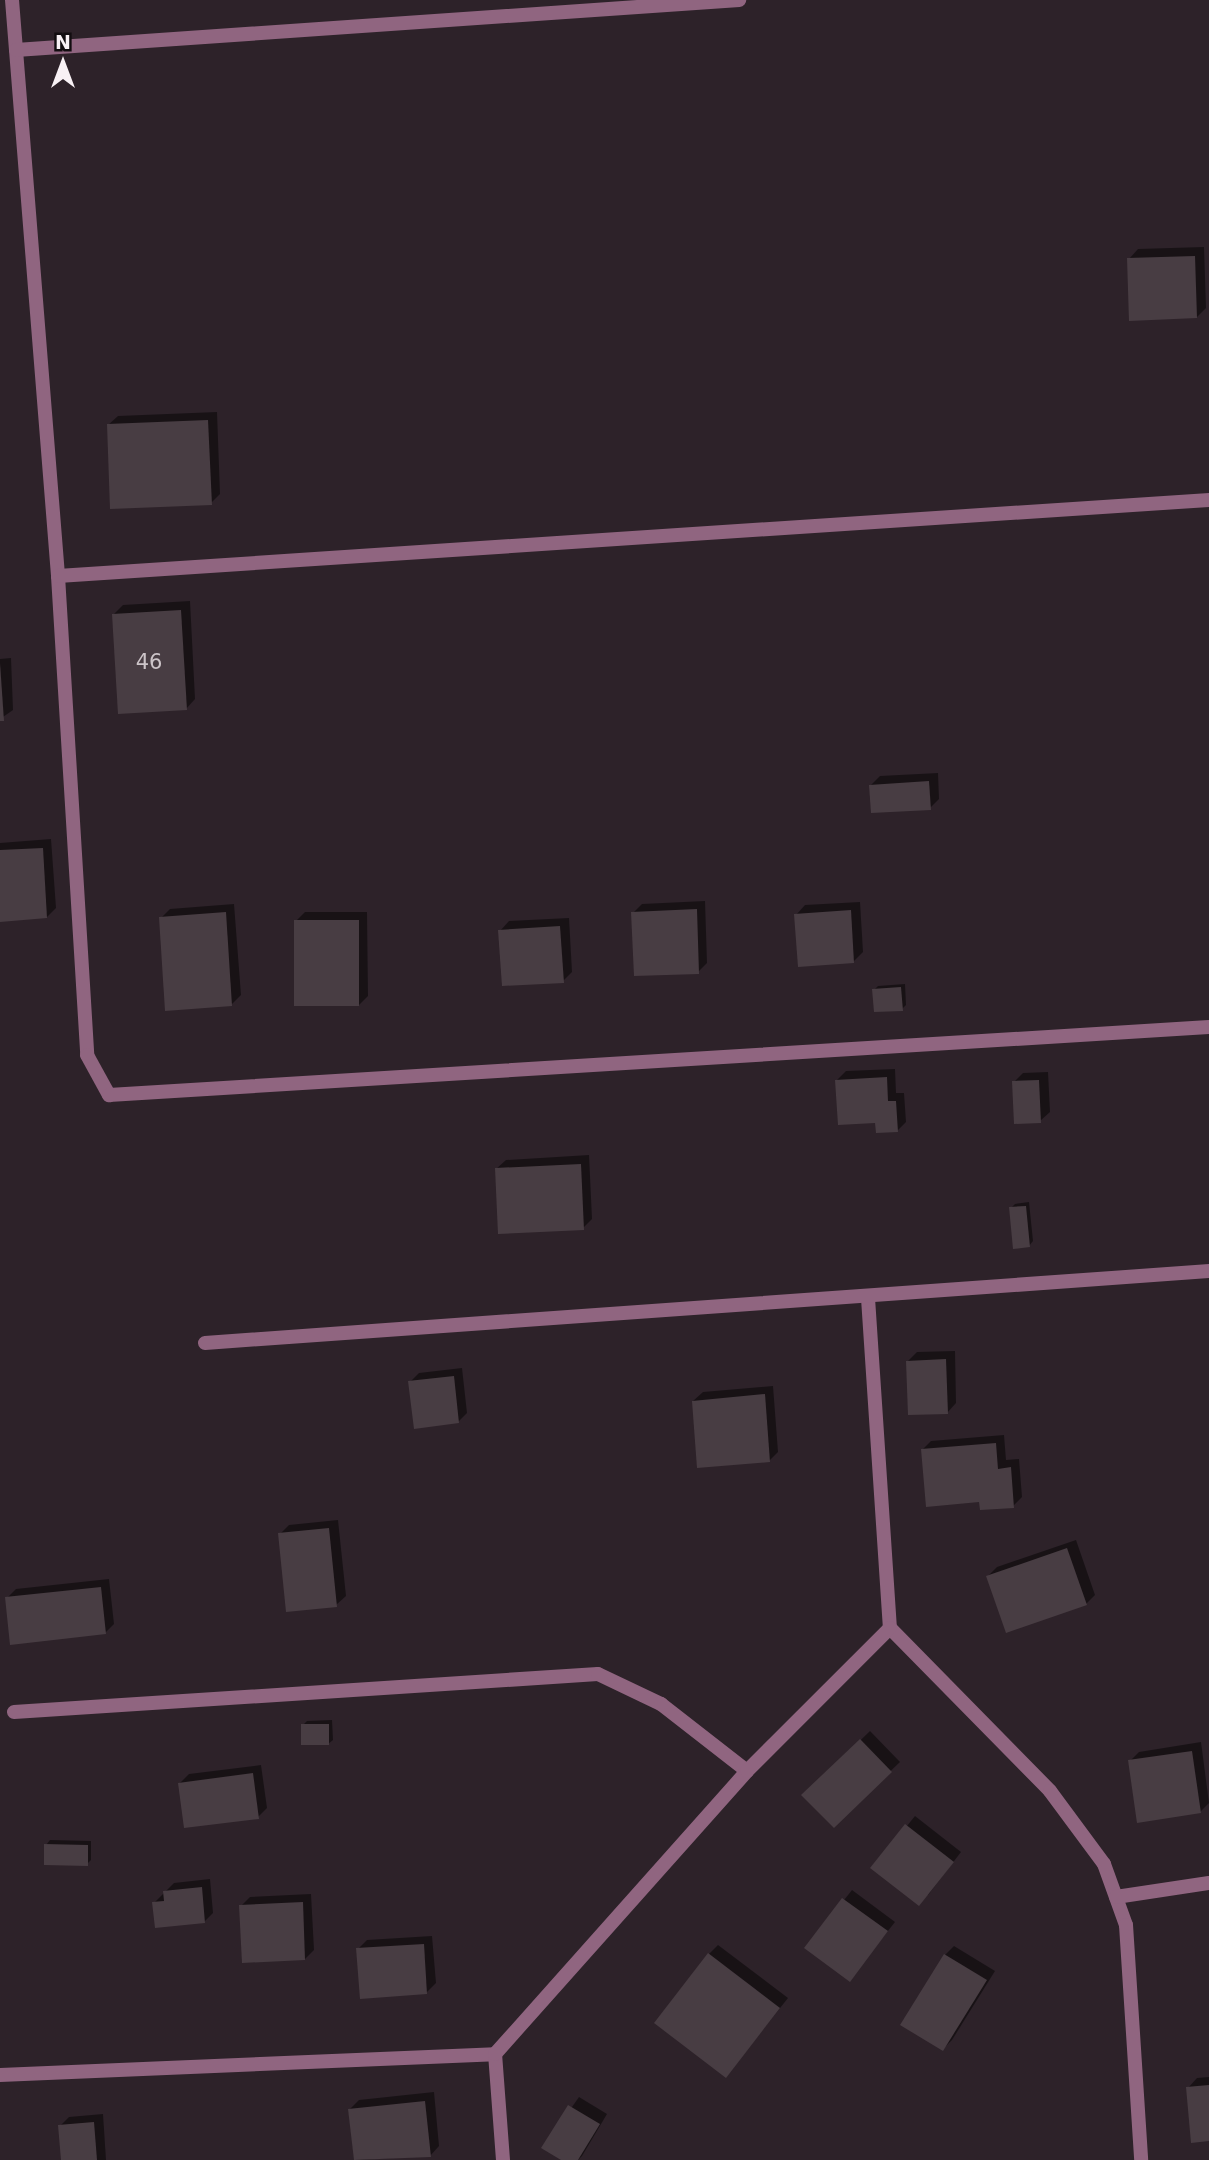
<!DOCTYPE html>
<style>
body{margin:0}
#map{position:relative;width:1209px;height:2160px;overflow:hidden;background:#2d2229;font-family:"DejaVu Sans",sans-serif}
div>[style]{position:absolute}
.shadow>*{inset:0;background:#0007}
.building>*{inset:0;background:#483d43}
.lane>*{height:14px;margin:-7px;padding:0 7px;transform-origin:7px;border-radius:7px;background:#906580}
span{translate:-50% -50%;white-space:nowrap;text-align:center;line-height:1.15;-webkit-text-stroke:6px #120d10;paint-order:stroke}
.number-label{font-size:21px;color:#ccc4c8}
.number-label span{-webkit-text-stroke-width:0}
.north{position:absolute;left:28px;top:28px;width:70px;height:70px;-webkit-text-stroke:5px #120d10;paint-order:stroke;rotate:0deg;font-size:19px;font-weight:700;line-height:28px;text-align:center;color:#f8f1f5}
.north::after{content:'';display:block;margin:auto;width:24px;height:32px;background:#f8f1f5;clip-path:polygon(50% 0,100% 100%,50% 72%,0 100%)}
</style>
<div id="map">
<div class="shadow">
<i style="clip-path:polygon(1204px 247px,1206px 308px,1197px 317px,1129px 259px,1138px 249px)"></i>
<i style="clip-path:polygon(217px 412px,220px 494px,211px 503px,108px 425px,118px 416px)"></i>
<i style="clip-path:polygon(190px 601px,195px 699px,186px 709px,114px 614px,123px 605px)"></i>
<i style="clip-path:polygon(11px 658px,13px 710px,0 719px,0 659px)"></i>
<i style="clip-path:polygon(938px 773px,939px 799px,930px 808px,871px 785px,880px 776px)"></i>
<i style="clip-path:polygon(51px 839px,56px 908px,47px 917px,0 920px,0 843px)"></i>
<i style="clip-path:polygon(705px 901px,707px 963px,698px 972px,633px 913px,642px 904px)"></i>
<i style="clip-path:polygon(860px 902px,863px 952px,854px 961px,796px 915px,805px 905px)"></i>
<i style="clip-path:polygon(234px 904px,241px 995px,232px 1004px,161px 918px,170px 909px)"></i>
<i style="clip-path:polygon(305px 912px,367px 912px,368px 996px,359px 1005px,296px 921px)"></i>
<i style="clip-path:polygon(569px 918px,572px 972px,563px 981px,500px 931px,509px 921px)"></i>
<i style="clip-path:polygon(905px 984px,906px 1005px,902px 1009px,874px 990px,878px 986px)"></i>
<i style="clip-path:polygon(895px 1069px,896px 1093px,904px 1093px,906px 1122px,897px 1131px,877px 1121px,837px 1080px,846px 1071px)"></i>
<i style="clip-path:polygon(1048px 1072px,1050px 1112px,1040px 1121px,1014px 1082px,1023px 1073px)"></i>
<i style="clip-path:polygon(589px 1155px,592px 1219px,583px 1228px,496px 1169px,506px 1160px)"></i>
<i style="clip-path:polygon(1029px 1202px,1033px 1241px,1029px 1246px,1011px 1208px,1015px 1204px)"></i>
<i style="clip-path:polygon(955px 1351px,956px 1403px,947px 1413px,908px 1361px,917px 1352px)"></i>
<i style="clip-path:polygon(462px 1368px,467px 1413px,458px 1422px,410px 1382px,419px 1373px)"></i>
<i style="clip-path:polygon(773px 1386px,778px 1452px,769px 1461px,693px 1401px,703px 1392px)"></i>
<i style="clip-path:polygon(1004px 1435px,1006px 1460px,1019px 1459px,1022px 1497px,1013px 1506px,981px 1500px,922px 1450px,931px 1441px)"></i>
<i style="clip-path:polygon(338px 1520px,346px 1596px,336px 1605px,280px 1534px,289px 1525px)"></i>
<i style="clip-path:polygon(1076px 1540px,1095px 1595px,1086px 1604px,988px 1576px,997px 1567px)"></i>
<i style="clip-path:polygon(109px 1579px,114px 1624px,105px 1633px,7px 1598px,16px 1589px)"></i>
<i style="clip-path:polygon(332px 1720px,333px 1740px,328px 1744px,303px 1725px,307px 1721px)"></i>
<i style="clip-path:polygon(870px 1731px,900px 1762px,834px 1825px,804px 1795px)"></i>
<i style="clip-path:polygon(1201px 1742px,1209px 1803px,1200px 1812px,1130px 1761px,1139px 1752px)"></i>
<i style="clip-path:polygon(261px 1765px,267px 1808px,258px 1817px,180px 1783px,189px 1774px)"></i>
<i style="clip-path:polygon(915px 1816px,961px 1852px,928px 1895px,873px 1868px)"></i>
<i style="clip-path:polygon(50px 1840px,91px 1841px,91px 1860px,87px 1864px,46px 1845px)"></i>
<i style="clip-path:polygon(210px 1879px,213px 1913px,204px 1922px,154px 1903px,174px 1883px)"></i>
<i style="clip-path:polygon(852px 1890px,895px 1922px,849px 1980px,806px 1948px)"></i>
<i style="clip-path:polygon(311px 1894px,314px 1950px,305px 1959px,241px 1906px,250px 1897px)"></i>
<i style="clip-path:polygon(432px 1936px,436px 1983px,427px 1992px,358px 1949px,367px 1940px)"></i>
<i style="clip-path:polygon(718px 1945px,788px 1998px,726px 2076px,709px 1954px)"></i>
<i style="clip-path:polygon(954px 1946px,995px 1971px,952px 2040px,943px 2049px,902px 2024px,945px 1955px)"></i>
<i style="clip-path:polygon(1209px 2077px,1209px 2140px,1188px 2088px,1197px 2078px)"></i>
<i style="clip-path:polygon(434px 2092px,439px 2146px,430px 2156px,356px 2160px,350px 2109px,359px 2100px)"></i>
<i style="clip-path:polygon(579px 2097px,607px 2114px,582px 2156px,578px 2160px,564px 2160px,544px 2147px)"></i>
<i style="clip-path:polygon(103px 2114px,106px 2160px,63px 2160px,60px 2126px,69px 2117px)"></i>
</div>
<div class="building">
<i style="clip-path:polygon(1195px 256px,1197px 318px,1129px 321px,1127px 258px)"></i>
<i style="clip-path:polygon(208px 420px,212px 505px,110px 509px,107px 424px)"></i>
<i style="clip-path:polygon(181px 610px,187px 710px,118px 714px,112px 614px)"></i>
<i style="clip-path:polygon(0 663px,4px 721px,0 721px)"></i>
<i style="clip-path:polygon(929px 781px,931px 810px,871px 813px,869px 785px)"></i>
<i style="clip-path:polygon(43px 848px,47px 918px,0 922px,0 850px)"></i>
<i style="clip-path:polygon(697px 909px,699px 974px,634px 976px,631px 912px)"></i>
<i style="clip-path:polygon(851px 910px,854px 963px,798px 967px,794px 914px)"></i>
<i style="clip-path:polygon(226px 912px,232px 1006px,165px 1011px,159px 917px)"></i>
<i style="clip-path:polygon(294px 920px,359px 920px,359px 1006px,294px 1006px)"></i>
<i style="clip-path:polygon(560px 926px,564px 983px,502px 986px,498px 930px)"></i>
<i style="clip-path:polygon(901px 987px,903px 1011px,874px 1012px,872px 989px)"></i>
<i style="clip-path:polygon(887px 1077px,888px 1101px,896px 1101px,898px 1132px,876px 1133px,875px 1123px,838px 1125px,835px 1080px)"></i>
<i style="clip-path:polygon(1039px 1080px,1041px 1123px,1014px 1124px,1012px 1081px)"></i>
<i style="clip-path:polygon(581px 1164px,584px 1230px,498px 1234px,495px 1168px)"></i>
<i style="clip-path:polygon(1026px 1206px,1030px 1247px,1013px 1249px,1009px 1207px)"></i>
<i style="clip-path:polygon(946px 1359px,948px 1414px,908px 1415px,906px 1361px)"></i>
<i style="clip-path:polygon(454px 1376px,459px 1423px,414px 1429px,408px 1381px)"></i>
<i style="clip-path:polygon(765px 1394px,770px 1462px,697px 1468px,692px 1401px)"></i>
<i style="clip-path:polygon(996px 1443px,998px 1469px,1011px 1467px,1014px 1508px,980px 1510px,979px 1502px,926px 1507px,921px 1449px)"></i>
<i style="clip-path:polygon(329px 1528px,337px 1607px,286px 1612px,278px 1533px)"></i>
<i style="clip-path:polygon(1067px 1548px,1087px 1605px,1006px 1633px,986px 1576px)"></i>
<i style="clip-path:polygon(101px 1587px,106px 1634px,10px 1645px,5px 1597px)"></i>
<i style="clip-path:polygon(301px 1724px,329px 1724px,329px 1745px,301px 1745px)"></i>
<i style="clip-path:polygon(860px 1739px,892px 1772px,834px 1828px,801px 1795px)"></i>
<i style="clip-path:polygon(1192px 1751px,1201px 1813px,1137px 1823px,1128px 1760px)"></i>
<i style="clip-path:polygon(253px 1773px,259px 1819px,184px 1828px,178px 1783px)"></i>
<i style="clip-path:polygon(905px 1824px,954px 1862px,919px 1906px,870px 1868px)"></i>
<i style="clip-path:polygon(44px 1844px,88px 1845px,88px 1866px,44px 1865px)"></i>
<i style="clip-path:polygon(202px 1887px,205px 1923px,155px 1928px,152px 1902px,164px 1901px,163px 1891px)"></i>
<i style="clip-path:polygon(842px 1898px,888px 1931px,850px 1982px,804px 1948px)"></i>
<i style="clip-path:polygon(303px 1902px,305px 1960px,242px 1963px,239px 1905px)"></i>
<i style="clip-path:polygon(424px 1944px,427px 1994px,360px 1999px,356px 1948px)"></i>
<i style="clip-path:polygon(708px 1953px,780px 2008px,726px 2078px,654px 2023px)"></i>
<i style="clip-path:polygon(944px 1954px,987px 1980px,943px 2051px,900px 2025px)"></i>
<i style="clip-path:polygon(1209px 2085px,1209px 2141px,1191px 2143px,1186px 2087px)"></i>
<i style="clip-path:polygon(425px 2101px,431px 2157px,354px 2160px,348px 2109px)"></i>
<i style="clip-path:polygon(568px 2105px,600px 2124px,578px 2160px,561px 2160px,541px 2148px)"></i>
<i style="clip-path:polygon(94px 2122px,97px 2160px,61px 2160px,58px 2125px)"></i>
</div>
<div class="lane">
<i style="left:12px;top:0;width:578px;rotate:85.43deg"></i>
<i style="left:58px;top:576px;width:480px;rotate:86.5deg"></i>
<i style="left:87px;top:1055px;width:46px;rotate:61.2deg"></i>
<i style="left:109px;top:1095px;width:1102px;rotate:-3.54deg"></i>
<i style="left:16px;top:50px;width:725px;rotate:-3.96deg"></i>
<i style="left:58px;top:576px;width:1154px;rotate:-3.78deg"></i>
<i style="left:868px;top:1298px;width:331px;rotate:86.2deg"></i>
<i style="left:890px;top:1628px;width:228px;rotate:45.5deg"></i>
<i style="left:1050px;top:1791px;width:91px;rotate:53.5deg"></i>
<i style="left:1104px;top:1864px;width:65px;rotate:70.2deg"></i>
<i style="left:1126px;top:1925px;width:235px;rotate:86.3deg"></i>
<i style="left:205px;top:1343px;width:1007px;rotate:-4.1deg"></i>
<i style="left:14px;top:1712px;width:585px;rotate:-3.72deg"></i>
<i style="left:598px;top:1674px;width:70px;rotate:25.5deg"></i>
<i style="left:661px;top:1704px;width:109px;rotate:37.9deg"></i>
<i style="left:1116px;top:1897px;width:94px;rotate:-8.6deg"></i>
<i style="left:0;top:2075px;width:495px;rotate:-2.4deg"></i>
<i style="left:503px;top:2160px;width:106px;rotate:-94.3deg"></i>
<i style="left:495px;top:2054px;width:379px;rotate:-48.3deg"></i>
<i style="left:747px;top:1771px;width:202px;rotate:-45deg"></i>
</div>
<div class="number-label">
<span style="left:149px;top:662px">46</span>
</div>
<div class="north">N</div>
</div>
